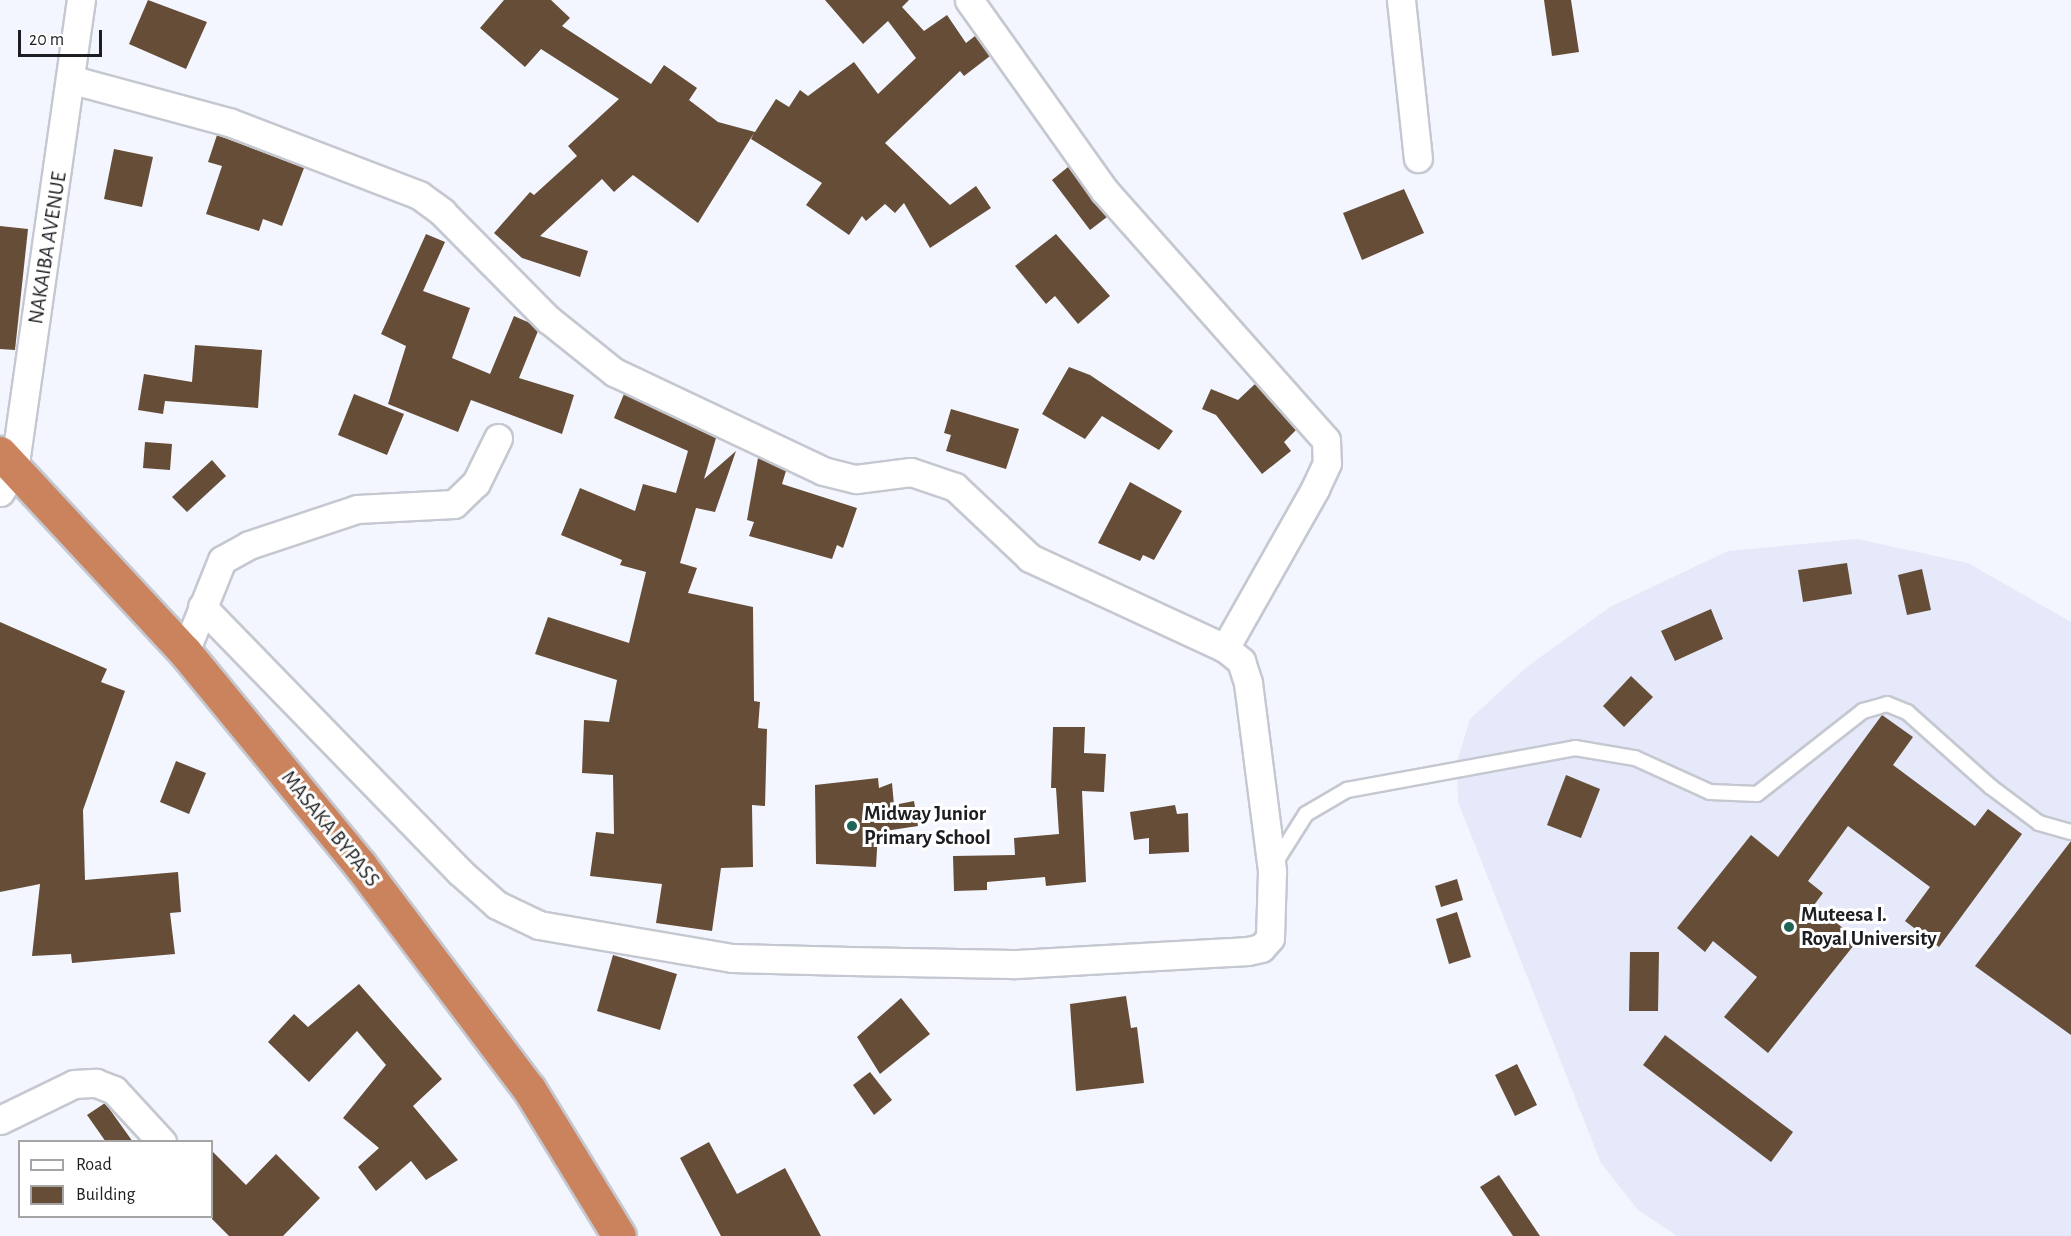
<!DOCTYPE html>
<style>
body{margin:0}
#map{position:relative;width:2071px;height:1236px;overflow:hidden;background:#f4f6ff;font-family:"Alegreya Sans",sans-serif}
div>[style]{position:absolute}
.built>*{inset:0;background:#e5e9f9}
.building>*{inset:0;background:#654d37}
.roads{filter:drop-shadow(2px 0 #c5c8d0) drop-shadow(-2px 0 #c5c8d0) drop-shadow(0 2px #c5c8d0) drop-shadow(0 -2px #c5c8d0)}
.lane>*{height:14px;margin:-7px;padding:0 7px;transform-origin:7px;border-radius:7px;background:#fff}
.street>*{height:27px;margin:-13.5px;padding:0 13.5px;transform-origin:13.5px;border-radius:13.5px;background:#fff}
.highway>*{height:33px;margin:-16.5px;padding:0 16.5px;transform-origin:16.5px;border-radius:16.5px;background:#ca835d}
.dots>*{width:16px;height:16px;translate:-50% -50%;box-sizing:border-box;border:3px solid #fff;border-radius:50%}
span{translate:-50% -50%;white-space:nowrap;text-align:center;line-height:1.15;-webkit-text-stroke:6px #fff;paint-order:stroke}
.street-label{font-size:21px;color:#1d1e21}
.poi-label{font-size:21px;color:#1d1e21;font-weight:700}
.left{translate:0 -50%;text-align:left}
.legend{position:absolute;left:18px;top:1140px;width:195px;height:78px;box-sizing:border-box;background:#fff;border:2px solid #a5a5a6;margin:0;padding:8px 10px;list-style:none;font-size:18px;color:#1d1e21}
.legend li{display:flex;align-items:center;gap:12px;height:30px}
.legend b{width:30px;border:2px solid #a5a5a6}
.scale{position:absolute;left:18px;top:30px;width:84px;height:27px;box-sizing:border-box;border:3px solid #1d1e21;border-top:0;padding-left:8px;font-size:18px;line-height:21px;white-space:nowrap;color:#1d1e21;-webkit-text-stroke:4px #fff;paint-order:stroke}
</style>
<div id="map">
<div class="built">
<i style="clip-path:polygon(1857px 539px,1968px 563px,2071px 622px,2071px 1236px,1677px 1236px,1638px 1210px,1601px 1163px,1458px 802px,1457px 762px,1470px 719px,1528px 666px,1610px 607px,1728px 551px)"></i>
</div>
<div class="building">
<i style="clip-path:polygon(148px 0,207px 22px,186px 69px,129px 44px)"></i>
<i style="clip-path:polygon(504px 0,551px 0,570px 18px,562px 26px,651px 84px,664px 65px,697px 88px,689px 100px,718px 122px,755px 132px,776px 99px,789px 107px,800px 90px,808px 96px,854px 62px,878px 94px,916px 58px,888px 21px,863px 44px,825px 0,909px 0,902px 7px,924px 31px,947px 15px,966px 43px,975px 36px,990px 56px,964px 76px,960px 71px,885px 143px,950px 205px,976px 186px,991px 208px,930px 248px,904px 203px,895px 213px,885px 204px,866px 221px,862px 216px,849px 235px,806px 205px,822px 183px,751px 139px,754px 133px,698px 223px,633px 175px,614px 192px,602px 179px,540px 236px,588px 251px,580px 277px,522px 258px,494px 233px,530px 192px,534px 195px,577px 156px,568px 146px,619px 99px,541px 49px,525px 67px,480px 28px)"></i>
<i style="clip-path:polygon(1544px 0,1571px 0,1579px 52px,1552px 56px)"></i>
<i style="clip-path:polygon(217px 135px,304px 168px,282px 226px,263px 219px,259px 231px,206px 214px,222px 166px,208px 162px)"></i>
<i style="clip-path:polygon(114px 149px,153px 157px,142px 207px,104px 199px)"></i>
<i style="clip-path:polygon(1068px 167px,1107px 217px,1090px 230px,1052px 180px)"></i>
<i style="clip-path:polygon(1404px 189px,1424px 233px,1362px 260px,1343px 213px)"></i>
<i style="clip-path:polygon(0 226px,28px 229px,15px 350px,0 349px)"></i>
<i style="clip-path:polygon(426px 234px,445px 242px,423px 291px,470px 308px,452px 358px,490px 374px,514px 316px,530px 323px,538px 331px,519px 378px,574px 395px,562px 434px,471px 400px,458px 432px,388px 404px,406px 346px,381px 334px)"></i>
<i style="clip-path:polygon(1056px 234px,1110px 296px,1078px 324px,1055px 296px,1046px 304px,1015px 266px)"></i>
<i style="clip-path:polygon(195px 345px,262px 350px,258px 408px,165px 401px,163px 414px,138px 410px,144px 374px,192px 382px)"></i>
<i style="clip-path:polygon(1069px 367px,1090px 375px,1173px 431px,1159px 450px,1102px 416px,1085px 439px,1042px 414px)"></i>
<i style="clip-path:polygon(1255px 384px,1296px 430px,1284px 442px,1291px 451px,1262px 474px,1216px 415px,1202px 409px,1211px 389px,1238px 400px)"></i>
<i style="clip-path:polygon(354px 394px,404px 414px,387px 455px,338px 435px)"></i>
<i style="clip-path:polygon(624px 394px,716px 438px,704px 479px,736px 451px,715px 512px,696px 508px,680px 563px,697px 568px,688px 593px,753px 607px,754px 701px,760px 702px,758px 728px,767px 729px,765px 806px,752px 805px,753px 867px,721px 868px,712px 931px,656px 923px,662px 884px,590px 876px,596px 832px,614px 834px,613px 775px,582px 773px,584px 720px,609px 722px,617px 680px,535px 654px,548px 617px,629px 643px,646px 572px,620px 565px,622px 560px,561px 535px,580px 488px,635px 511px,643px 484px,676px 493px,688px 451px,614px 418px)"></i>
<i style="clip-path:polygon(951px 409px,1019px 429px,1006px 469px,946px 451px,951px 435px,944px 433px)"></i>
<i style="clip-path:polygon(145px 442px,172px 444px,170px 470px,143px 468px)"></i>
<i style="clip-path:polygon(758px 458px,786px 471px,782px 484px,857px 508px,843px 548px,837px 545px,832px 559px,749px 536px,754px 522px,747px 520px)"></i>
<i style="clip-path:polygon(212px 460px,226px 476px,187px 512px,172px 497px)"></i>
<i style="clip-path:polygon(1130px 482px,1182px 511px,1154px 560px,1143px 555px,1140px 561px,1098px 543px)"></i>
<i style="clip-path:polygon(1847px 563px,1852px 594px,1803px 602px,1798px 570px)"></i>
<i style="clip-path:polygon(1922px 569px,1931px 610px,1907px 615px,1898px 575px)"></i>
<i style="clip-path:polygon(1711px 609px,1723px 639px,1675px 661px,1661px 631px)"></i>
<i style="clip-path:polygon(0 622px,107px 669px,101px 682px,125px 691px,83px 810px,85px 880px,178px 872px,181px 912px,170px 913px,175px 954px,72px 963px,71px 954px,32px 956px,40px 884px,0 892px)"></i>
<i style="clip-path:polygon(1631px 676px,1653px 697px,1624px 727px,1603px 706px)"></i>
<i style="clip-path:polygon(1882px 715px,1913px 737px,1893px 765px,1975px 826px,1988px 809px,2022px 834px,1939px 947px,1905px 921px,1930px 887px,1848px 826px,1808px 881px,1823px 893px,1814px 905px,1858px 940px,1768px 1053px,1724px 1017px,1757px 977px,1713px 941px,1705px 952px,1677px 928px,1751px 835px,1778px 857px)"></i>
<i style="clip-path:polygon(1053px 727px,1085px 727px,1084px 753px,1106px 754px,1104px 792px,1082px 791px,1086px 882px,1046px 886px,1045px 877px,987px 882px,987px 890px,954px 891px,953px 856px,1015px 855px,1014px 838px,1059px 834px,1056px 788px,1051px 788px)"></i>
<i style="clip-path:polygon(176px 761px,206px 773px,189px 814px,160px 802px)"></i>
<i style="clip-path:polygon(1566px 775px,1600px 789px,1581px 838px,1547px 825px)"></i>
<i style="clip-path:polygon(878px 778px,879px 788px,892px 783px,894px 805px,914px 801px,918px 826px,878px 832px,876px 867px,816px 864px,815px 785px)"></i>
<i style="clip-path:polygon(1175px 805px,1177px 814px,1188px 813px,1189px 852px,1149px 854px,1149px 838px,1134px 840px,1130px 812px)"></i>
<i style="clip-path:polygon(2071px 841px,2071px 1035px,1975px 966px)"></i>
<i style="clip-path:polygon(1457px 879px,1463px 900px,1441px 907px,1435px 886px)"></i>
<i style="clip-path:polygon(1457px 912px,1471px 957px,1449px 964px,1436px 919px)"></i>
<i style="clip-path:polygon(1630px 952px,1659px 952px,1658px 1011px,1629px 1011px)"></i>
<i style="clip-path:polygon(613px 955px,677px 974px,660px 1030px,597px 1011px)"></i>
<i style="clip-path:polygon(359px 984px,442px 1079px,413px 1106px,458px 1160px,426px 1180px,411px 1161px,376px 1191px,358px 1167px,379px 1148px,343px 1118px,386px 1065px,357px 1031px,309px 1082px,268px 1042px,294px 1014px,308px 1027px)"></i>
<i style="clip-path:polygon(1126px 996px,1131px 1028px,1137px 1027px,1144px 1083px,1076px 1091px,1070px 1004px)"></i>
<i style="clip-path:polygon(901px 998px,930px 1034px,880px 1074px,857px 1037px)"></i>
<i style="clip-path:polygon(1665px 1035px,1793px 1132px,1771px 1162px,1643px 1065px)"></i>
<i style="clip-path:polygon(1517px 1064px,1537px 1105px,1515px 1116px,1495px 1075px)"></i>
<i style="clip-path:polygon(870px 1072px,892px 1100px,874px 1115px,853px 1085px)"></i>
<i style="clip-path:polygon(105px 1103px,108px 1107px,133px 1142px,106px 1142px,87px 1115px)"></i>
<i style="clip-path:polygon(709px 1142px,737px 1194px,785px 1168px,821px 1236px,721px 1236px,680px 1158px)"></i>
<i style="clip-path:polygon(212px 1151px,246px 1185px,276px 1154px,320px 1198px,283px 1236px,229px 1236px,212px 1219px)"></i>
<i style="clip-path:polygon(1499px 1175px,1540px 1236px,1513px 1236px,1480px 1187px)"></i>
</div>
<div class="roads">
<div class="lane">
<i style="left:1275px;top:863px;width:58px;rotate:-57.7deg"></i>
<i style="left:1306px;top:814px;width:48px;rotate:-30.3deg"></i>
<i style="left:1347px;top:790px;width:232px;rotate:-10.4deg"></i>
<i style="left:1575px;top:748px;width:61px;rotate:9.5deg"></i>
<i style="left:1635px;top:758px;width:82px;rotate:24.4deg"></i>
<i style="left:1710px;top:792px;width:47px;rotate:2.4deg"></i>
<i style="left:1757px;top:794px;width:135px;rotate:-38.1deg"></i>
<i style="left:1863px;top:711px;width:25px;rotate:-16deg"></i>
<i style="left:1887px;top:704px;width:22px;rotate:22deg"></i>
<i style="left:1907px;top:712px;width:113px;rotate:41.8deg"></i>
<i style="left:1991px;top:787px;width:60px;rotate:36.9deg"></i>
<i style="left:2039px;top:823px;width:33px;rotate:16deg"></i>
</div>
<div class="street">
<i style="left:969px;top:0;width:233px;rotate:54.6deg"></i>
<i style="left:1104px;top:190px;width:334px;rotate:48.4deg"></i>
<i style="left:1326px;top:440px;width:23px;rotate:88deg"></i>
<i style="left:1327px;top:463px;width:29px;rotate:115deg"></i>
<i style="left:1315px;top:489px;width:183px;rotate:119.5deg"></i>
<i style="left:1401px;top:0;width:159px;rotate:83.9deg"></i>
<i style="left:73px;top:80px;width:162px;rotate:15.1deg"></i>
<i style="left:229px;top:122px;width:204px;rotate:21deg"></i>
<i style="left:419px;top:195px;width:29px;rotate:36deg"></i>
<i style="left:442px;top:212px;width:152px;rotate:45.3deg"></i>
<i style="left:549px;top:320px;width:83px;rotate:38.7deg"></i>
<i style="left:614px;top:372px;width:231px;rotate:25.3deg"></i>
<i style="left:823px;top:471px;width:34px;rotate:14deg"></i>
<i style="left:856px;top:479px;width:55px;rotate:-7.3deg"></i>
<i style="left:911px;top:472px;width:46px;rotate:18.8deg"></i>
<i style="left:955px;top:487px;width:103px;rotate:43.4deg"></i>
<i style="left:1030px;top:558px;width:215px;rotate:24.8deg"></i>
<i style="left:1225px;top:648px;width:21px;rotate:39deg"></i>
<i style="left:1241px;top:661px;width:23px;rotate:72deg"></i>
<i style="left:1248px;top:683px;width:190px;rotate:82.7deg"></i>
<i style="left:1272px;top:871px;width:67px;rotate:91.7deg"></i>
<i style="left:1270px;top:938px;width:13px;rotate:132deg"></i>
<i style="left:1261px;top:948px;width:13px;rotate:167deg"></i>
<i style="left:1248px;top:951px;width:236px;rotate:176.8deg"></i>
<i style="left:1012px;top:964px;width:162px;rotate:-178.9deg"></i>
<i style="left:850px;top:961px;width:118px;rotate:-178.5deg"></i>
<i style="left:732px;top:958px;width:196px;rotate:-170.3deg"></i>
<i style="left:539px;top:925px;width:47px;rotate:-154.5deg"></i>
<i style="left:497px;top:905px;width:50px;rotate:-138.3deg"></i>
<i style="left:460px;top:872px;width:370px;rotate:-134.2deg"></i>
<i style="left:0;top:492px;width:26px;rotate:-58deg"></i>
<i style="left:14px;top:470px;width:475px;rotate:-81.9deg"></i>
<i style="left:185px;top:652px;width:99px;rotate:-68.1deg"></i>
<i style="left:222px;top:560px;width:31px;rotate:-29deg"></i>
<i style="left:249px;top:545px;width:114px;rotate:-18.4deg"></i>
<i style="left:357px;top:509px;width:97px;rotate:-3deg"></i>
<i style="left:454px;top:504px;width:30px;rotate:-44deg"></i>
<i style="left:476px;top:483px;width:50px;rotate:-63.9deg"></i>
<i style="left:0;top:1120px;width:82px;rotate:-25.9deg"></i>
<i style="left:74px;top:1084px;width:22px;rotate:-3deg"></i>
<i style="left:96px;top:1083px;width:19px;rotate:21deg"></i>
<i style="left:114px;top:1090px;width:71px;rotate:47.3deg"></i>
</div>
<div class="highway">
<i style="left:0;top:453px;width:272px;rotate:47.1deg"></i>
<i style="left:185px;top:652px;width:276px;rotate:50.6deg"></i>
<i style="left:360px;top:865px;width:281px;rotate:53deg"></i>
<i style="left:529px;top:1089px;width:172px;rotate:58.5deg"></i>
</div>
</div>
<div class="dots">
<i style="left:852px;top:826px;background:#1f6558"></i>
<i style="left:1789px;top:927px;background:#1f6558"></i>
</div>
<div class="street-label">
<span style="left:48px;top:248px;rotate:-81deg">NAKAIBA AVENUE</span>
<span style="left:330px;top:829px;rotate:51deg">MASAKA BYPASS</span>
</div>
<div class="poi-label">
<span class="left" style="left:864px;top:826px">Midway Junior<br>Primary School</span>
<span class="left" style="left:1801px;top:927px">Muteesa I.<br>Royal University</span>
</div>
<ul class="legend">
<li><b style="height:8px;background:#fff"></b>Road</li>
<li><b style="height:16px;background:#654d37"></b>Building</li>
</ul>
<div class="scale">20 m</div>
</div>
